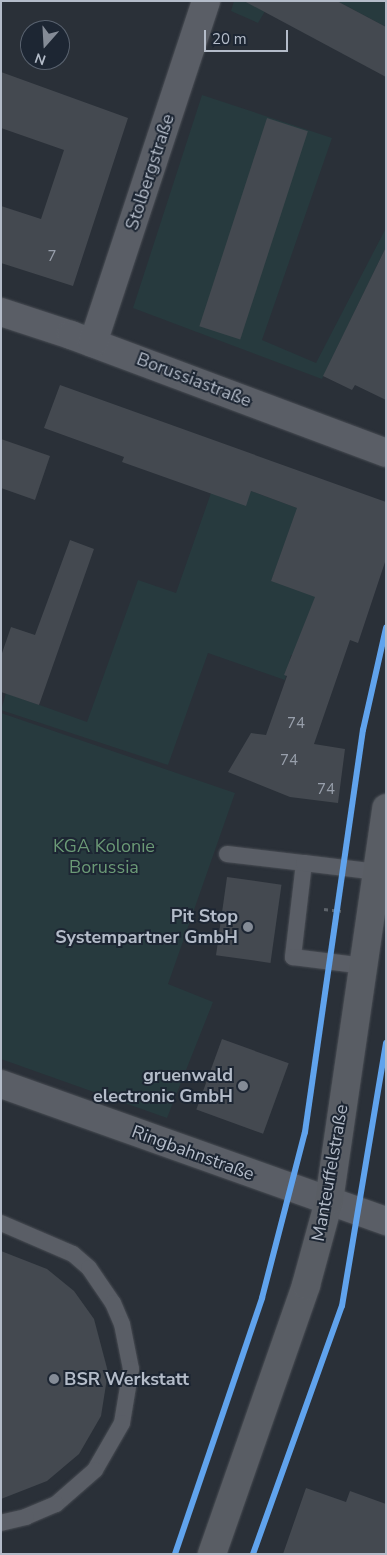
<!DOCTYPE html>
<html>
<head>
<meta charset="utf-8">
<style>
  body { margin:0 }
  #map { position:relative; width:387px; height:1555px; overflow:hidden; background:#2a3038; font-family:"Nunito Sans",sans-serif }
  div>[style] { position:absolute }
  .green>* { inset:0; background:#273a3e }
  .building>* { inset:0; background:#444950; transform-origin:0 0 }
  .path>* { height:3px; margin-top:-1.5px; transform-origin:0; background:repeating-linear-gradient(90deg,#5d636a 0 4px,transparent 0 8px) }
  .roads { filter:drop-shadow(0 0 1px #484c53) drop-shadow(0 0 1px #484c53) }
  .service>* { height:16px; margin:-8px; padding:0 8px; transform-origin:8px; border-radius:8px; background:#5a5e66 }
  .minor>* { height:28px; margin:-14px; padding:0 14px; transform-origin:14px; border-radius:14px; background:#5a5e66 }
  .secondary>* { height:28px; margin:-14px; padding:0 14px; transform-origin:14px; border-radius:14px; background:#595d64 }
  .cycleway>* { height:6px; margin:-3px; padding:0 3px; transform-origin:3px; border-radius:3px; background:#60a3ed }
  .dots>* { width:14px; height:14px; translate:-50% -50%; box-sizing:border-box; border:2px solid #1d2633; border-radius:50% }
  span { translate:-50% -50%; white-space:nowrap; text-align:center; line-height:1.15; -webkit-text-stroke:4px #1d2633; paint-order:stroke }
  .number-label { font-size:15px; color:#989fab }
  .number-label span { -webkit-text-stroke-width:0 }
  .street-label { font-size:18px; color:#b4bcc9 }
  .park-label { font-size:18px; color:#6b9a76 }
  .poi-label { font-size:18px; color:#b4bcc9; font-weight:700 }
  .right { translate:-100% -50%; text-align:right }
  .left { translate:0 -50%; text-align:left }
  .frame { position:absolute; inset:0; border:2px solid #b4bcc9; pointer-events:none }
  .north { position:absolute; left:20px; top:20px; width:50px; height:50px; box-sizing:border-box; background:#1d2633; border:1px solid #59626f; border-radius:50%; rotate:199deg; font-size:14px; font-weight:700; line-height:20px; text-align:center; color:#b4bcc9 }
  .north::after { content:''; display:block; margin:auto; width:18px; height:22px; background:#848b96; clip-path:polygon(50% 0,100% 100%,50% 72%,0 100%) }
  .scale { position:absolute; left:204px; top:30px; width:84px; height:22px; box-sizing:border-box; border:2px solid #b4bcc9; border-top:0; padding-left:6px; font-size:15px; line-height:18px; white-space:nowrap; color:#b4bcc9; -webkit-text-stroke:4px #1d2633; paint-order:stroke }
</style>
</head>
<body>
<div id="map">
  <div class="green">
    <div style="clip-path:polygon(234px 1px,271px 1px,258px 23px,231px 11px)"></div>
    <div style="clip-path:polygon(337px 1px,386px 1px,386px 27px)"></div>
    <div style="clip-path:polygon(202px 95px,332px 138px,262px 340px,316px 363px,386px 228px,386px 247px,322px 379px,133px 308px)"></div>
    <div style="clip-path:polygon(251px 491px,300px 509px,271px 581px,342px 541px,294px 656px,291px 655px,285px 680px,208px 653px,168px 765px,1px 710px,6px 693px,87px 722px,138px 580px,176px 593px,211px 493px)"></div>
    <div style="clip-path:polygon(1px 713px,235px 793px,168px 984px,213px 1002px,167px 1118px,1px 1059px)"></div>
  </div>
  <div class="building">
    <div style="clip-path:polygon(244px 1px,337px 1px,386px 27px,386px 77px)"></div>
    <div style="clip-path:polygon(1px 72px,128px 118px,73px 286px,1px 263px,1px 206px,41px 219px,64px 150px,1px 128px)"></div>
    <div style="left:267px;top:118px;width:43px;height:219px;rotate:18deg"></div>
    <div style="clip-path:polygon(386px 247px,386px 400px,355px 385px,352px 390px,323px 376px)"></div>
    <div style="clip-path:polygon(60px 385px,386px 502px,386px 559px,358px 643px,350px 640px,314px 744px,345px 749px,338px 803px,290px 797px,228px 772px,251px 733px,266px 735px,287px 676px,284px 675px,315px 597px,271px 581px,297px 508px,251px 491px,246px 506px,122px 462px,124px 457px,44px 428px)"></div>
    <div style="clip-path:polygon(1px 439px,50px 456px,35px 500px,1px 488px)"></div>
    <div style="clip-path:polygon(70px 540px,94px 549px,39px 705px,1px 692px,1px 656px,11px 627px,35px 635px)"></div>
    <div style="left:227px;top:877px;width:55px;height:79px;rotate:8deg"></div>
    <div style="left:222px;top:1039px;width:71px;height:75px;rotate:20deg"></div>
    <div style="clip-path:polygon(1px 1251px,47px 1269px,74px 1291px,94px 1319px,108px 1372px,101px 1416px,79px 1454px,47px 1481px,1px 1499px)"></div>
    <div style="clip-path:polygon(306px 1488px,346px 1502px,350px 1491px,386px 1504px,386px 1554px,283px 1554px)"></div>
  </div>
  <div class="path">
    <div style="left:324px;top:909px;width:17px;rotate:7deg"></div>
  </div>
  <div class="roads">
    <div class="service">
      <div style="left:227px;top:854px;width:78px;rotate:6.7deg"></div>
      <div style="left:304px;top:863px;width:95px;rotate:96.7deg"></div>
      <div style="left:293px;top:957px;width:72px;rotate:7.2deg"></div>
      <div style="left:304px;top:863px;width:74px;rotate:7deg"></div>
      <div style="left:1px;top:1223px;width:78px;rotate:23.3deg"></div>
      <div style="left:73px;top:1254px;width:21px;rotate:41deg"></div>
      <div style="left:89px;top:1268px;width:42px;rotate:55.6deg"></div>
      <div style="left:113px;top:1303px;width:23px;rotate:67deg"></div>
      <div style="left:122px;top:1324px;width:46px;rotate:78.7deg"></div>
      <div style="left:131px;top:1369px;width:55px;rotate:99.5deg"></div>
      <div style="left:122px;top:1423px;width:54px;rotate:119.9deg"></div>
      <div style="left:95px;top:1470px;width:52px;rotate:138.9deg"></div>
      <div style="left:56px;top:1504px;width:33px;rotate:157deg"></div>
      <div style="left:26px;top:1517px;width:26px;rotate:167deg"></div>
    </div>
    <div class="minor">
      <div style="left:1px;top:312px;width:74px;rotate:18.2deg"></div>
      <div style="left:71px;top:335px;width:336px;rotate:20.5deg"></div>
      <div style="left:93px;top:343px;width:360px;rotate:-71.7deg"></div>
      <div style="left:1px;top:1084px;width:409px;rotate:19.6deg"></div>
    </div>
    <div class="secondary">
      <div style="left:212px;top:1554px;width:285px;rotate:-70.7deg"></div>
      <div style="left:306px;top:1285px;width:87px;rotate:-74.7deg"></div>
      <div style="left:329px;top:1201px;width:397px;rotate:-81.7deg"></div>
    </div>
  </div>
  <div class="cycleway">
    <div style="left:175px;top:1554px;width:270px;rotate:-71.2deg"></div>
    <div style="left:262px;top:1298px;width:171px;rotate:-75.5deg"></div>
    <div style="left:305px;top:1132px;width:406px;rotate:-81.8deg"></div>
    <div style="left:363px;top:730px;width:105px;rotate:-77.3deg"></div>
    <div style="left:253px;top:1554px;width:263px;rotate:-70.3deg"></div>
    <div style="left:342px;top:1306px;width:267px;rotate:-80.5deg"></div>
  </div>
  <div class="dots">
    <div style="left:248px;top:927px;background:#848b96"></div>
    <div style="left:243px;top:1086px;background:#848b96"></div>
    <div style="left:54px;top:1379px;background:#848b96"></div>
  </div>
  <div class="number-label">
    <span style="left:52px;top:257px">7</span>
    <span style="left:296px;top:724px">74</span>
    <span style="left:289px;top:761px">74</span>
    <span style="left:326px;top:790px">74</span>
  </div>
  <div class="street-label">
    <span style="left:150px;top:172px;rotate:-72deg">Stolbergstraße</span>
    <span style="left:194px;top:380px;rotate:21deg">Borussiastraße</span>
    <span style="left:193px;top:1153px;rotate:20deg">Ringbahnstraße</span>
    <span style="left:330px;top:1173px;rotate:-80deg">Manteuffelstraße</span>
  </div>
  <div class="park-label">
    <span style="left:104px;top:857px">KGA Kolonie<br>Borussia</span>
  </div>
  <div class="poi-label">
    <span class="right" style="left:238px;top:927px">Pit Stop<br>Systempartner GmbH</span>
    <span class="right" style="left:233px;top:1086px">gruenwald<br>electronic GmbH</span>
    <span class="left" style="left:64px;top:1379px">BSR Werkstatt</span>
  </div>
  <div class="frame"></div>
  <div class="north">N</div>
  <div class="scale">20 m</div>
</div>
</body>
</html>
